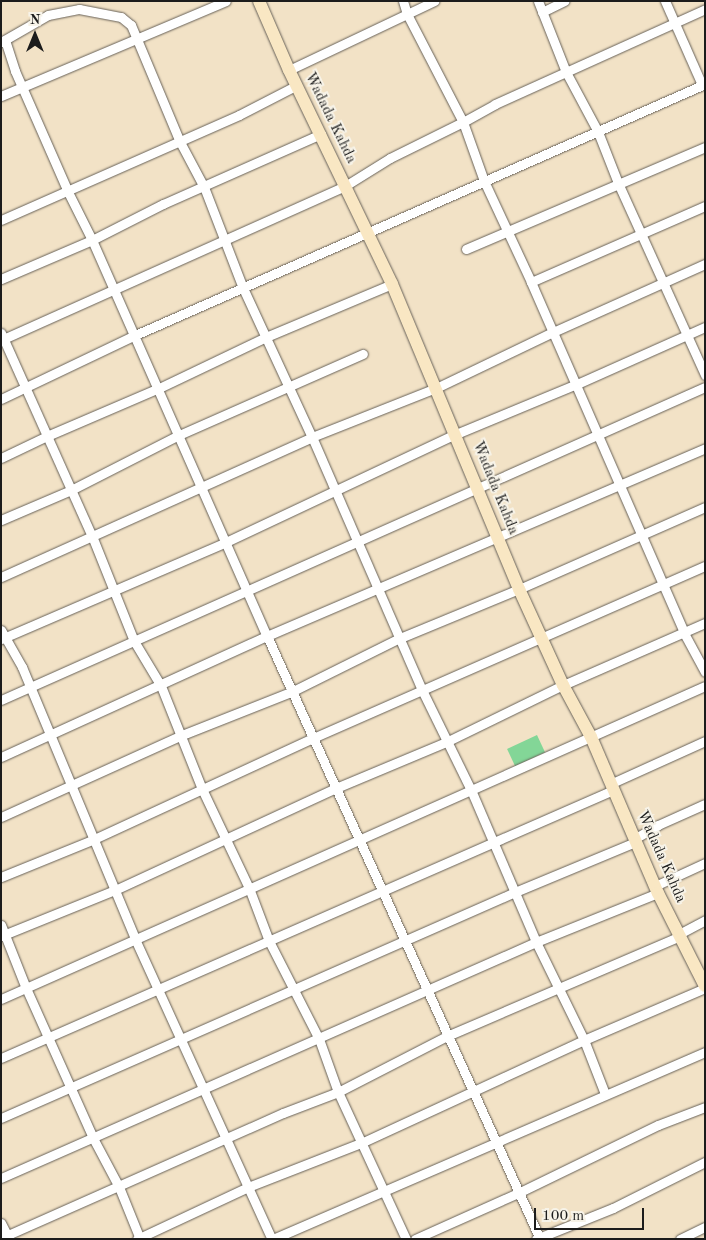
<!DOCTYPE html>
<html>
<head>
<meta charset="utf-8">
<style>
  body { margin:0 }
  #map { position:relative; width:706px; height:1240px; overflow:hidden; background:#f2e2c6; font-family:"Old Standard TT",serif }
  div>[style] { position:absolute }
  .green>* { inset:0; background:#83d697; transform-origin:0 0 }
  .roads { filter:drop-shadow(0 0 1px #676158) drop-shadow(0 0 1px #676158) }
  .minor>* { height:9px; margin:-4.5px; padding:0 4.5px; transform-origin:4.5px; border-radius:4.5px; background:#fff }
  .secondary>* { height:12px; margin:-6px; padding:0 6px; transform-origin:6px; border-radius:6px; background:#f9e7c3 }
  span { translate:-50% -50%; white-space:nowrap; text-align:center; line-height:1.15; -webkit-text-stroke:4px #f7f3e8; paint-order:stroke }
  .street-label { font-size:15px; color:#1c1c1c }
  .frame { position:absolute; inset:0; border:2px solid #1c1c1c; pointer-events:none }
  .north { position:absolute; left:10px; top:10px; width:50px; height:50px; -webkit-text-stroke:4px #f7f3e8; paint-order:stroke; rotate:0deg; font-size:14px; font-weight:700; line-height:20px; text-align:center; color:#1c1c1c }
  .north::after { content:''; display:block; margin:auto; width:18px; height:22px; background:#1c1c1c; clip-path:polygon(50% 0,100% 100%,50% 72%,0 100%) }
  .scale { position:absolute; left:534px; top:1208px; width:110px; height:22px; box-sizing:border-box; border:2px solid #1c1c1c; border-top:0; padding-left:6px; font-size:15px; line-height:18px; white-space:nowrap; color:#1c1c1c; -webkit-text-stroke:4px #f7f3e8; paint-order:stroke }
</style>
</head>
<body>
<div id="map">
  <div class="green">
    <div style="left:537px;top:735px;width:19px;height:33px;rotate:65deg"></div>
  </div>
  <div class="roads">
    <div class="minor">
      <div style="left:403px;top:1px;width:14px;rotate:73deg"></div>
      <div style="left:407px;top:14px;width:122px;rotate:62.6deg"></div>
      <div style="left:463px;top:122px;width:63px;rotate:70.4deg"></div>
      <div style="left:484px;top:181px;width:111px;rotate:65deg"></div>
      <div style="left:531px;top:282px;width:383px;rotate:66.4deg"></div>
      <div style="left:684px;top:633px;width:44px;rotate:61.7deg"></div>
      <div style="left:538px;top:1px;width:76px;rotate:68.5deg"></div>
      <div style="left:566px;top:72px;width:68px;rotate:61.9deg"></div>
      <div style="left:598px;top:132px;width:55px;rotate:68.6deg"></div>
      <div style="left:618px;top:183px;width:211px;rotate:65.6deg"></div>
      <div style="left:665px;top:1px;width:92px;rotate:66.2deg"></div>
      <div style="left:542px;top:12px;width:25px;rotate:-26deg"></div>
      <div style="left:5px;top:40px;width:33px;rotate:72deg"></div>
      <div style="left:15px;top:71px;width:132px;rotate:66.3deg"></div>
      <div style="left:68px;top:192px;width:54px;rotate:63.4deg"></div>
      <div style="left:92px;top:240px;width:433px;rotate:66.2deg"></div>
      <div style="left:267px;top:636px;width:662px;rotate:65.64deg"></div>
      <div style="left:1px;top:42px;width:54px;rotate:-29.9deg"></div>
      <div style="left:48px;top:15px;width:32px;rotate:-11deg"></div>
      <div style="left:79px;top:9px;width:43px;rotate:10.8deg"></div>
      <div style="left:121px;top:17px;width:13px;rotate:39deg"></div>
      <div style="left:131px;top:25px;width:125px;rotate:67.3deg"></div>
      <div style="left:179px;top:140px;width:53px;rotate:62deg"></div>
      <div style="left:204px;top:187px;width:108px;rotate:68.9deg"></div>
      <div style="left:243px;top:288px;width:164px;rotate:65.2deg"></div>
      <div style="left:312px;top:437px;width:276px;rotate:66.5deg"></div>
      <div style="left:422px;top:690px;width:111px;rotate:63.9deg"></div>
      <div style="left:471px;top:790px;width:165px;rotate:66.8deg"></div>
      <div style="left:536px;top:942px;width:109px;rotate:63.9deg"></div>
      <div style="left:584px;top:1040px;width:58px;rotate:68.7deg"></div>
      <div style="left:289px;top:70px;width:161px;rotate:-25.4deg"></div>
      <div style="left:1px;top:96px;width:244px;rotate:-22.9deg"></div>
      <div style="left:1px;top:220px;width:260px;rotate:-23.8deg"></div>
      <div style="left:239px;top:115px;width:65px;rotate:-27.3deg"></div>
      <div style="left:466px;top:249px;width:260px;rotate:-23.1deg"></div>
      <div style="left:1px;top:279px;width:99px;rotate:-23.2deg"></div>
      <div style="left:92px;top:240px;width:80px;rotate:-26.9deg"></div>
      <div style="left:163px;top:204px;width:173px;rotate:-23.9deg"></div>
      <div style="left:531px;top:282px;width:190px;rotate:-23.6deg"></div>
      <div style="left:1px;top:333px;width:222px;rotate:65.9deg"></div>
      <div style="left:92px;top:536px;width:113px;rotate:68.2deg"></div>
      <div style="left:134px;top:641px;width:52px;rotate:59deg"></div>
      <div style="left:161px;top:686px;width:111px;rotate:68.3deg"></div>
      <div style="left:202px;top:789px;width:110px;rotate:64.6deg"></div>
      <div style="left:249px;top:888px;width:57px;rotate:69.3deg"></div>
      <div style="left:269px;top:941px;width:110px;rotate:63deg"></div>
      <div style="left:319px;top:1039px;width:56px;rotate:70.3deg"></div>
      <div style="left:338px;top:1092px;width:162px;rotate:65.2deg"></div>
      <div style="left:1px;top:340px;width:377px;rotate:-24.1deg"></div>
      <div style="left:345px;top:186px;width:53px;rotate:-31.9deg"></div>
      <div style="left:390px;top:158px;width:81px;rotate:-26.3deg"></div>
      <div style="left:463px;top:122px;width:37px;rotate:-29deg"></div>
      <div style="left:495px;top:104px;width:230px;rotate:-24.3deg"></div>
      <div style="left:1px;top:399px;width:146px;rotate:-25.5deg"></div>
      <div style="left:133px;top:336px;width:625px;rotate:-23.78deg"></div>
      <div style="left:1px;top:458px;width:51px;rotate:-25.6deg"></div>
      <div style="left:47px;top:436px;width:122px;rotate:-23.2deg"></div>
      <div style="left:159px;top:388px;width:119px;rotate:-25.5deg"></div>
      <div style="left:266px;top:337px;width:137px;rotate:-22.8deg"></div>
      <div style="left:1px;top:520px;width:76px;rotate:-23.2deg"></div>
      <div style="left:71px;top:490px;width:121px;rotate:-27deg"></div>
      <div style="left:179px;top:435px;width:201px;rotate:-23.8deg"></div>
      <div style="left:1px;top:577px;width:341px;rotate:-24.2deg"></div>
      <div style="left:312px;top:437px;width:133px;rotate:-21.6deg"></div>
      <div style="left:436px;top:388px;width:130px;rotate:-25.6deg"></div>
      <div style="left:553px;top:332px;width:167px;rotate:-24.1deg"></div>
      <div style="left:1px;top:630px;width:43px;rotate:60.4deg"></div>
      <div style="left:22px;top:667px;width:295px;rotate:67.4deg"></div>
      <div style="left:135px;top:939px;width:330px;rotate:65.5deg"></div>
      <div style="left:1px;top:639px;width:245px;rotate:-23.3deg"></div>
      <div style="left:226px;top:542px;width:254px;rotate:-25.2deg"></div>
      <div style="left:456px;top:434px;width:131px;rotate:-22.5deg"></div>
      <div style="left:577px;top:384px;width:140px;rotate:-24deg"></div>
      <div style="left:1px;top:700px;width:770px;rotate:-23.97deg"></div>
      <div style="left:1px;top:757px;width:292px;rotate:-24.5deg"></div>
      <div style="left:267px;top:636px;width:477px;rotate:-23.2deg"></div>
      <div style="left:610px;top:784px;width:104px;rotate:-24.4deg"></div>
      <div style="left:1px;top:817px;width:199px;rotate:-24.4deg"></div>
      <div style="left:182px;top:735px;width:119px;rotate:-21.6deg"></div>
      <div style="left:293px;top:691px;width:119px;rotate:-26.4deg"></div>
      <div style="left:400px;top:638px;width:129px;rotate:-22.4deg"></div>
      <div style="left:519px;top:589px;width:203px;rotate:-23.8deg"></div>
      <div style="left:634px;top:839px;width:28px;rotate:-30deg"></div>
      <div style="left:658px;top:825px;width:51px;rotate:-24.1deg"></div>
      <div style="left:1px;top:877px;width:98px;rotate:-22.1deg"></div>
      <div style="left:92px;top:840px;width:243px;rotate:-24.8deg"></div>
      <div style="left:313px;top:738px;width:428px;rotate:-23.7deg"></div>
      <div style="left:655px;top:886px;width:55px;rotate:-24.7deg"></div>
      <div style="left:1px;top:925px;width:68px;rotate:68.4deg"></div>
      <div style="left:26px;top:988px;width:164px;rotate:65.9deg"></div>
      <div style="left:93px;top:1138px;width:55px;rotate:62deg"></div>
      <div style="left:119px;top:1187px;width:56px;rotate:68deg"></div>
      <div style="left:679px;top:934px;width:30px;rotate:-28deg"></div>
      <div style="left:1px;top:936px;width:123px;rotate:-22deg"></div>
      <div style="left:115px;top:890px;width:243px;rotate:-24.8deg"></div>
      <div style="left:336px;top:788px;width:119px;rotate:-22.7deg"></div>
      <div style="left:446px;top:742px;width:130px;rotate:-26deg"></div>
      <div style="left:563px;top:685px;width:155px;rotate:-23.6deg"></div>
      <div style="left:1px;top:999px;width:770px;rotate:-23.97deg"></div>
      <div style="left:1px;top:1058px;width:668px;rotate:-23.65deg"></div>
      <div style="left:1px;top:1118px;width:561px;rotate:-23.73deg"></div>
      <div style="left:515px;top:892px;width:130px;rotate:-22.6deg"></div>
      <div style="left:1px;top:1178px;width:585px;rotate:-23.8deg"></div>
      <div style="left:536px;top:942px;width:131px;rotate:-21.9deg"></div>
      <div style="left:1px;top:1223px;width:18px;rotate:63deg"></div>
      <div style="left:1px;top:1238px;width:308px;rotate:-23.9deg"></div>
      <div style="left:283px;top:1113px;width:59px;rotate:-20.9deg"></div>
      <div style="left:338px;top:1092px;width:123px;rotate:-27.2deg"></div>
      <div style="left:447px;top:1036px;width:254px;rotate:-23.2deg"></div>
      <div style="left:137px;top:1239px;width:123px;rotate:-25.1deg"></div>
      <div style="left:248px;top:1187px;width:121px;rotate:-21.3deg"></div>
      <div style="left:361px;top:1143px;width:246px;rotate:-24.8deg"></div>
      <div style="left:584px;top:1040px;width:132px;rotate:-23.3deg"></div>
      <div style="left:273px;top:1239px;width:471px;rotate:-23.4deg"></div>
      <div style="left:415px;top:1239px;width:115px;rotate:-24.1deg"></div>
      <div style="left:520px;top:1192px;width:153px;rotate:-25.9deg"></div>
      <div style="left:658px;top:1125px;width:50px;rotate:-21deg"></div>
      <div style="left:536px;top:1239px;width:83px;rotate:-21.9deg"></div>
      <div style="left:613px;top:1208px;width:103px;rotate:-26.6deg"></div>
      <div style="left:680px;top:1239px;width:28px;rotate:-26deg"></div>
    </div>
    <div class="secondary">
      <div style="left:259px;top:1px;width:75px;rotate:66.5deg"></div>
      <div style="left:289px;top:70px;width:237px;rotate:64.3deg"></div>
      <div style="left:392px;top:284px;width:330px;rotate:67.4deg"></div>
      <div style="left:519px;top:589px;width:106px;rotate:65.4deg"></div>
      <div style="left:563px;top:685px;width:59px;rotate:61.7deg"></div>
      <div style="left:591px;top:737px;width:170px;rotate:66.8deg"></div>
      <div style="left:658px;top:893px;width:104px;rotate:63.2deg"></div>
    </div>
  </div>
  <div class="street-label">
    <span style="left:330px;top:118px;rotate:64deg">Wadada Kahda</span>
    <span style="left:495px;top:488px;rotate:68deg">Wadada Kahda</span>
    <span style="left:661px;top:857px;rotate:66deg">Wadada Kahda</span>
  </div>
  <div class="frame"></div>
  <div class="north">N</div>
  <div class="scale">100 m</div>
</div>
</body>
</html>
